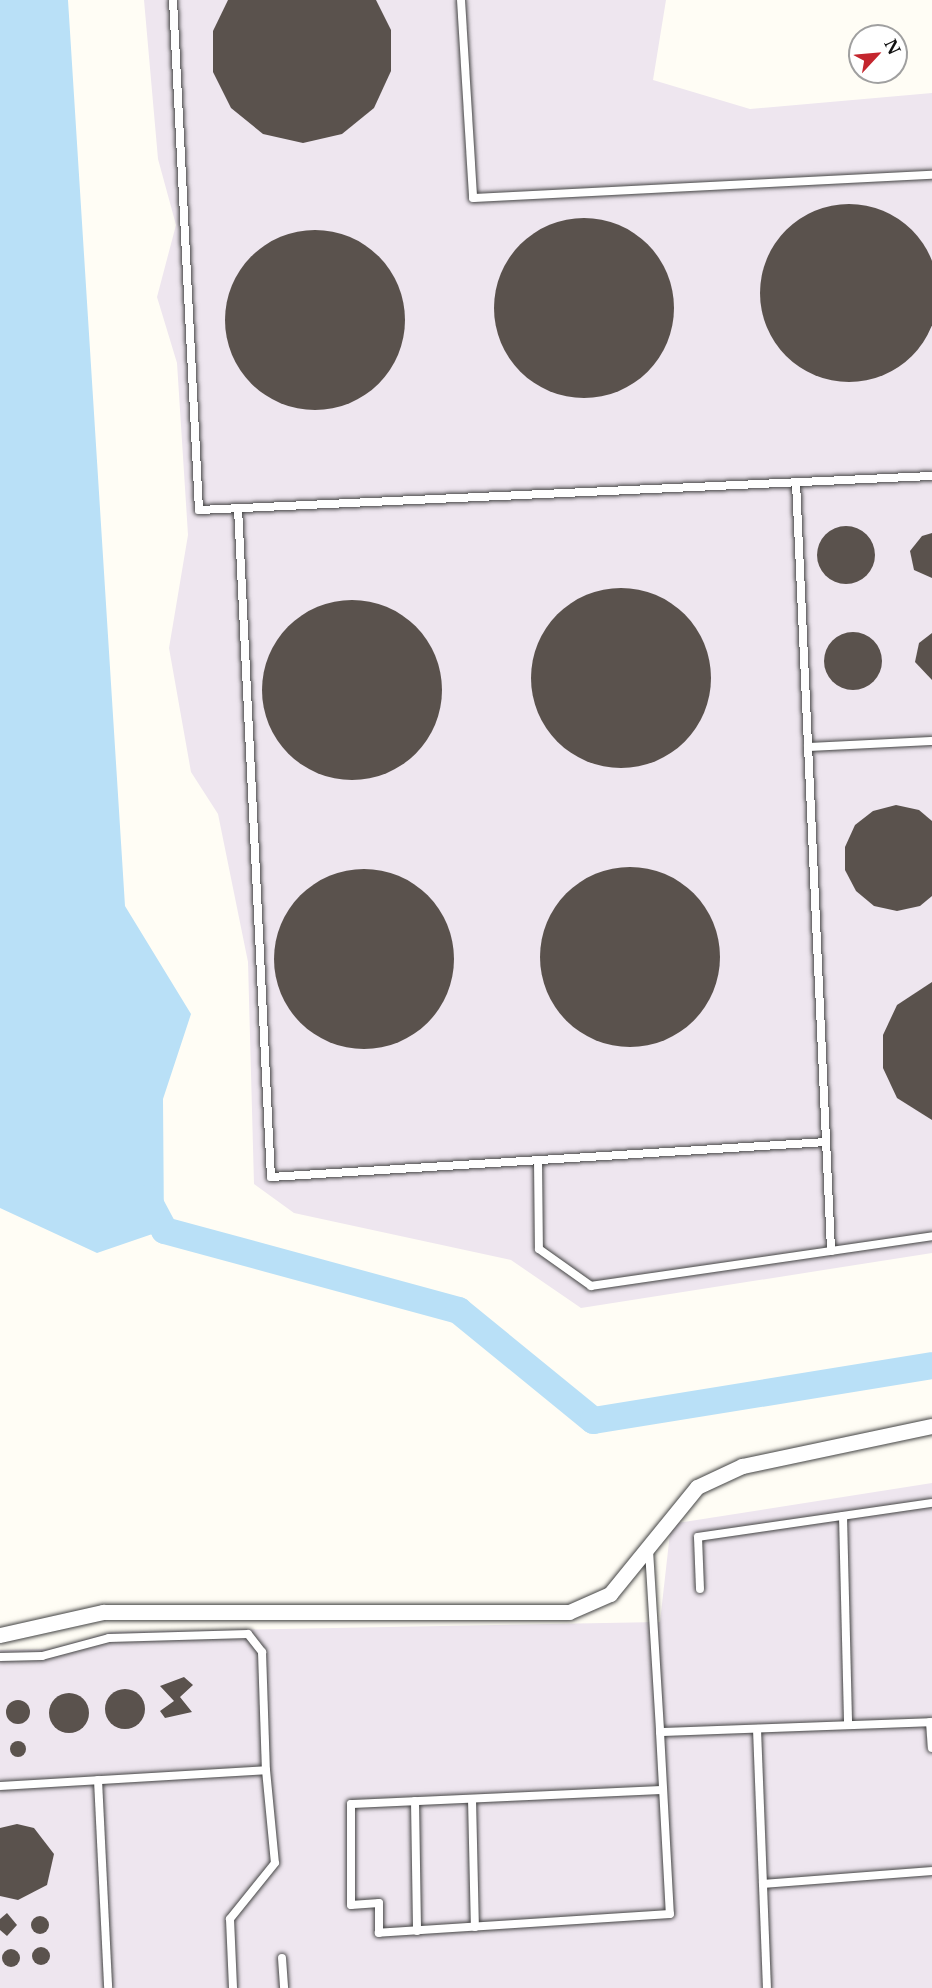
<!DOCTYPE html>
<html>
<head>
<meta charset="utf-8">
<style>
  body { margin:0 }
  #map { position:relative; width:932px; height:1988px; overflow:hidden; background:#fffdf5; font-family:"Libre Baskerville",serif }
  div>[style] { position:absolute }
  .industrial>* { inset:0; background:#eee6ef }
  .water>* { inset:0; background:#b9e0f7 }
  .river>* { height:27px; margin:-13.5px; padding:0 13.5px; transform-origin:13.5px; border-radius:13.5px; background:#b9e0f7 }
  .building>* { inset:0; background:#5a524d }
  .round { border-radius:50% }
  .roads { filter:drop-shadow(0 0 2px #444) drop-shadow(0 0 2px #444) }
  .lane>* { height:8px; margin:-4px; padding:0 4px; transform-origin:4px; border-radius:4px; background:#fff }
  .street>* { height:15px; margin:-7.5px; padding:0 7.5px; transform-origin:7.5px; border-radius:7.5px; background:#fff }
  span { translate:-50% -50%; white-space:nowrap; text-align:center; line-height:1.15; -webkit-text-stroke:6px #fff; paint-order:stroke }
  .north { position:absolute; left:848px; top:24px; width:60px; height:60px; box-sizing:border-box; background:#fff; border:2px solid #a0a0a0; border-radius:50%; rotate:64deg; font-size:16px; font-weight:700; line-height:24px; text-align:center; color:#111 }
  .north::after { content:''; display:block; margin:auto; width:21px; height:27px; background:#c4262e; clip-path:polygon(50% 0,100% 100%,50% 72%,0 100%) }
</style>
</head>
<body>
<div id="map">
  <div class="industrial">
    <div style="clip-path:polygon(144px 0,666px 0,653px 80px,750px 109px,932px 93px,932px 1253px,581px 1308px,511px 1260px,294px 1213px,254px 1184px,248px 962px,218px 814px,191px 772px,169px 648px,188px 535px,177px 363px,157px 297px,176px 225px,158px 159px)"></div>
    <div style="clip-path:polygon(932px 1483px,932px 1988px,0 1988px,0 1650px,50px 1649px,111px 1632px,660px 1622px,671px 1524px)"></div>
  </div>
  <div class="water">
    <div style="clip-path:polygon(0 0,68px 0,125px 906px,191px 1014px,163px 1099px,164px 1230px,97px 1253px,0 1208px)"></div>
  </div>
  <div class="river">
    <div style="left:147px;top:1198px;width:36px;rotate:62deg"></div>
    <div style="left:164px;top:1230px;width:305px;rotate:15.2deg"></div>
    <div style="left:458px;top:1310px;width:174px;rotate:39.2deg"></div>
    <div style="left:593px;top:1420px;width:343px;rotate:-9.2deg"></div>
  </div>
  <div class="building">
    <div style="clip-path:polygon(228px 0,376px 0,391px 30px,391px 71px,374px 108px,342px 134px,303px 143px,263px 134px,231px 108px,213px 72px,213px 31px)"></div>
    <div class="round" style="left:760px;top:204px;width:178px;height:178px"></div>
    <div class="round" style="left:494px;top:218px;width:180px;height:180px"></div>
    <div class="round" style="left:225px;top:230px;width:180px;height:180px"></div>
    <div class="round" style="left:817px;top:526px;width:58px;height:58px"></div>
    <div style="clip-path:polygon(932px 533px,932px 578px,914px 570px,910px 551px,922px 536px)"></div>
    <div class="round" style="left:531px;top:588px;width:180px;height:180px"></div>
    <div class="round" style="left:262px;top:600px;width:180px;height:180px"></div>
    <div class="round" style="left:824px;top:632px;width:58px;height:58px"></div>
    <div style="clip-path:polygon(932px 633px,932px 680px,915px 662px,919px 643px)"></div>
    <div style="clip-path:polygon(896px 805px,919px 810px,932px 821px,932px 896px,920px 906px,897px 911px,874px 906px,856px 891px,845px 870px,845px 847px,855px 825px,873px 811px)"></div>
    <div class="round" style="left:540px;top:867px;width:180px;height:180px"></div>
    <div class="round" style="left:274px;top:869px;width:180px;height:180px"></div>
    <div style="clip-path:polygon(932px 982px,932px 1120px,897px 1098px,883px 1068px,883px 1035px,897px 1005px)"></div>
    <div style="clip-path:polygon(184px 1677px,193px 1685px,180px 1697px,192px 1712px,165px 1718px,160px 1711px,174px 1701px,160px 1686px)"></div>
    <div class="round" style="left:105px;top:1689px;width:40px;height:40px"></div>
    <div class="round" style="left:49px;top:1693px;width:40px;height:40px"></div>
    <div class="round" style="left:6px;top:1700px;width:24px;height:24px"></div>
    <div class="round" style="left:10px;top:1741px;width:16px;height:16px"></div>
    <div style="clip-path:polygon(17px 1824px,34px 1828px,54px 1854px,47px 1885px,18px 1900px,0 1896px,0 1828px)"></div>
    <div style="clip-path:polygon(7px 1913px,17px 1925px,7px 1936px,0 1930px,0 1919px)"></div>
    <div class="round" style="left:31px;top:1916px;width:18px;height:18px"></div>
    <div class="round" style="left:32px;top:1947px;width:18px;height:18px"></div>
    <div class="round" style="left:2px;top:1949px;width:18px;height:18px"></div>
  </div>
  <div class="roads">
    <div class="lane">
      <div style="left:173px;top:0;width:511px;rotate:87.08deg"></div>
      <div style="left:199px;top:510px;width:734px;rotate:-2.66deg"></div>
      <div style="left:461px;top:0;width:198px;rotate:86.5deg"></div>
      <div style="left:473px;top:198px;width:460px;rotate:-2.9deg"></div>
      <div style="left:796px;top:482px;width:770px;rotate:87.39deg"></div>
      <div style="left:238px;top:508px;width:670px;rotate:87.18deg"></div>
      <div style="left:271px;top:1177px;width:556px;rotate:-3.61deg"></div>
      <div style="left:808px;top:747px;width:124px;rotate:-2.8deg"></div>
      <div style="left:538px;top:1160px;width:89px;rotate:89.4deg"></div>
      <div style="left:539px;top:1249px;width:64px;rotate:35.4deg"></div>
      <div style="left:591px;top:1286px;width:345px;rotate:-8.3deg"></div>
      <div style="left:843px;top:1516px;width:209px;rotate:88.6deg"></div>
      <div style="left:649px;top:1550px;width:182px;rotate:86.5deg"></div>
      <div style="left:660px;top:1732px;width:182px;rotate:86.9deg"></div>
      <div style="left:670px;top:1914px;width:292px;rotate:176.3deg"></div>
      <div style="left:379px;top:1933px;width:30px;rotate:-90deg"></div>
      <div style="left:379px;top:1903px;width:28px;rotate:176deg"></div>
      <div style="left:351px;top:1905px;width:101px;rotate:-90deg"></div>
      <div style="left:351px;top:1804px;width:312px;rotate:-2.6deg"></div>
      <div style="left:700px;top:1589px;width:52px;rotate:-92.2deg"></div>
      <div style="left:698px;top:1537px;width:236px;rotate:-8.3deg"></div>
      <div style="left:0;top:1657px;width:42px;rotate:-1.4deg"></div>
      <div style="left:42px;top:1656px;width:69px;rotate:-15deg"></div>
      <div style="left:109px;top:1638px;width:139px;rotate:-1.6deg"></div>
      <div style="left:248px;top:1634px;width:23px;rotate:52deg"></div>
      <div style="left:262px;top:1652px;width:118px;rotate:88.1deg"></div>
      <div style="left:930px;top:1722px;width:26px;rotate:86deg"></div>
      <div style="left:757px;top:1729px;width:259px;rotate:87.8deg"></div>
      <div style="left:660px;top:1732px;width:272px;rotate:-2.1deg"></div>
      <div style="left:98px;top:1780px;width:208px;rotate:87.2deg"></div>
      <div style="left:0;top:1786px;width:266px;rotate:-3.4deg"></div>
      <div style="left:266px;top:1770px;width:93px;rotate:84.5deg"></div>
      <div style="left:275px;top:1863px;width:72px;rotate:128.8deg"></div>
      <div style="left:230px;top:1919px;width:69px;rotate:87.5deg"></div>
      <div style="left:472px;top:1799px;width:128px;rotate:88.7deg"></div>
      <div style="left:415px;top:1801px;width:130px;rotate:89.1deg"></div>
      <div style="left:763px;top:1884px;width:169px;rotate:-4.4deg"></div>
      <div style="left:282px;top:1958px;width:30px;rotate:86deg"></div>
    </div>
    <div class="street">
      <div style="left:0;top:1635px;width:106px;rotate:-12.6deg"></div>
      <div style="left:103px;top:1612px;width:466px"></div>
      <div style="left:569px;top:1612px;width:45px;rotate:-23.7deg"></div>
      <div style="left:610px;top:1594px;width:138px;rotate:-50.9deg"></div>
      <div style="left:697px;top:1487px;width:50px;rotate:-25deg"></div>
      <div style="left:742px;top:1466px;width:194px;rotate:-11.9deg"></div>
    </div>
  </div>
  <div class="north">N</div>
</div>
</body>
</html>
